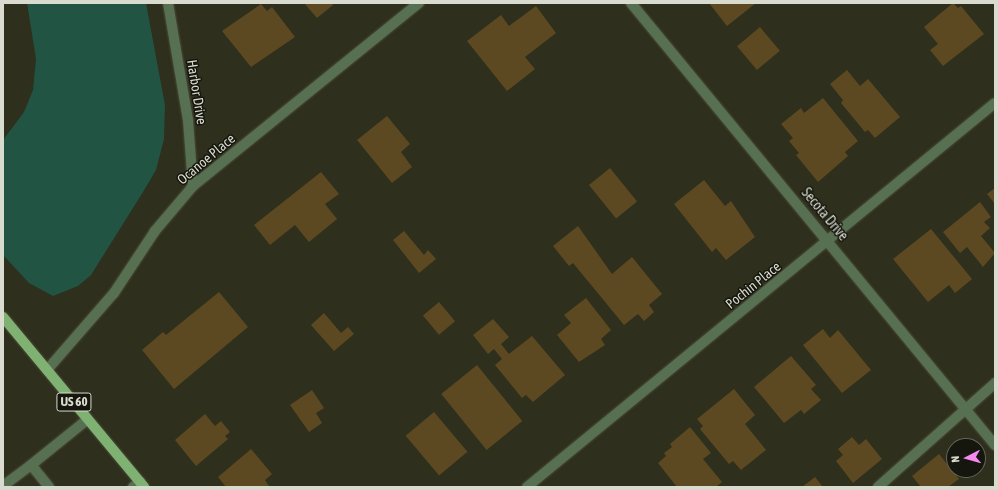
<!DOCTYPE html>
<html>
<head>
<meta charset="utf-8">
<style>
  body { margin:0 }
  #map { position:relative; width:998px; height:490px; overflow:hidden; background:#2e2f1c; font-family:"Asap Condensed",sans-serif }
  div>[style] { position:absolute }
  .water>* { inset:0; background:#215442 }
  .building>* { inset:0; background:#5d4921; transform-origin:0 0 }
  .roads { filter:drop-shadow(0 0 1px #4a4b39) drop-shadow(0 0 1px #4a4b39) }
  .minor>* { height:10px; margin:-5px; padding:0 5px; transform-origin:5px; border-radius:5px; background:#577051 }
  .major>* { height:10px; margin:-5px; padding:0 5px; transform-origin:5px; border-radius:5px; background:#7fb272 }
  span { translate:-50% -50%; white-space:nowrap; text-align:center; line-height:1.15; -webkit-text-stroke:3px #15160e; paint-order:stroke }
  .shield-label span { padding:1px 3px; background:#15160e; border:1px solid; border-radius:3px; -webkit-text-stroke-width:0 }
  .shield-label { font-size:13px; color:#dadbcf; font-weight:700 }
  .street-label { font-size:14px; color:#dadbcf }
  .frame { position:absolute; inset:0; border:4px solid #dadbcf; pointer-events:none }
  .north { position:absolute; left:946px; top:438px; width:40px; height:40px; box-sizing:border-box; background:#15160e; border:1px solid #64655b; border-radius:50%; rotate:264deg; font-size:11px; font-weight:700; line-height:16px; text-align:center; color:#dadbcf }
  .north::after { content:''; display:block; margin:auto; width:14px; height:18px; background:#f489ef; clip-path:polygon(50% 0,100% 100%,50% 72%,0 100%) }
</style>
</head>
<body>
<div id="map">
  <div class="water">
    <div style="clip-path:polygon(27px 3px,146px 3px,165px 105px,164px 139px,156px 170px,143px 192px,91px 275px,78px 286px,53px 296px,29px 283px,3px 255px,3px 140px,24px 112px,33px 90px,36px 59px)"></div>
  </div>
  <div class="building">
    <div style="clip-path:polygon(304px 3px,332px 3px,333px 5px,317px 18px)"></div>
    <div style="clip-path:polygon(709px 3px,756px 3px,727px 26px)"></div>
    <div style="clip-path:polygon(953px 3px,958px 8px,961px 6px,984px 34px,943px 66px,930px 50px,938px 44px,924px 27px)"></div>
    <div style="clip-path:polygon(261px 4px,267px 11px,272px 7px,295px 37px,251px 67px,222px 31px)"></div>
    <div style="clip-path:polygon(536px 6px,556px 33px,525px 57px,535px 69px,507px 91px,467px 41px,501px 15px,509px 26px)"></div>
    <div style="left:760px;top:27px;width:31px;height:30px;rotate:50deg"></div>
    <div style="clip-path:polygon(847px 70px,860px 86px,868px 79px,900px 117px,875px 138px,868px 130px,865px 132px,841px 103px,843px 100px,830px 84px)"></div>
    <div style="clip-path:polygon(823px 98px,858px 141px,845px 152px,848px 156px,818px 182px,796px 155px,799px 153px,789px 141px,793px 138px,781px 124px,801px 108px,804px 113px)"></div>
    <div style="clip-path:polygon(387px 116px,410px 144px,401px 152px,412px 167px,392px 183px,357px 140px)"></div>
    <div style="left:610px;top:168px;width:43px;height:27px;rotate:51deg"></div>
    <div style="clip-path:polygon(321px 172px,339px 194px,325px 204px,337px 219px,309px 242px,295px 225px,270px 245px,254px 225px)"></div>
    <div style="clip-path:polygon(704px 180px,725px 206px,731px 201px,755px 237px,726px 260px,716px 248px,712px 252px,674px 204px)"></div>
    <div style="clip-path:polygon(995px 188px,995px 204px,987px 194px)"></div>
    <div style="clip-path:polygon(980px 202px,991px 217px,984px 222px,990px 228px,981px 236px,995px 253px,983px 267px,967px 247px,960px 253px,943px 232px)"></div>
    <div style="clip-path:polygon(578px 226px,612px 274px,632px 257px,662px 294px,649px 305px,654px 312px,644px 321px,638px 314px,624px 325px,573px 263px,569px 266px,553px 246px)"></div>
    <div style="clip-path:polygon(931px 229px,972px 279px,955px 293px,949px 285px,928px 302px,893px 259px)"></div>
    <div style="clip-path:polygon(404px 231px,424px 255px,428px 250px,436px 259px,419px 273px,393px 240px)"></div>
    <div style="clip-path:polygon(219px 292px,248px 327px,174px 389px,142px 350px,163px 332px,166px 335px)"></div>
    <div style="clip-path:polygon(586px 298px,611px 330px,601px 339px,605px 345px,579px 362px,557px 335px,571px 323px,564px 315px)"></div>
    <div style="left:439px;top:302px;width:25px;height:21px;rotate:50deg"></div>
    <div style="clip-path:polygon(324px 313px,341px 333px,348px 327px,354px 334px,334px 351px,311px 325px)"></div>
    <div style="clip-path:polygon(493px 319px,509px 337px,501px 344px,509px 354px,532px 336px,565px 375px,533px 402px,526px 395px,522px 398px,495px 365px,502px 359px,494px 349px,488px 354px,473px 335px)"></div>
    <div style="clip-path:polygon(823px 329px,830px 338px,838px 330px,871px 370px,842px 393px,803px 345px)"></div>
    <div style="clip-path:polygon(791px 356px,816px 385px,811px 389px,821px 400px,804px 414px,801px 410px,784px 423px,754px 387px)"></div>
    <div style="left:477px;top:365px;width:72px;height:46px;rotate:51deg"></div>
    <div style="clip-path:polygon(734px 389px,755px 415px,745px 424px,766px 450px,741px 470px,733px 461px,729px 464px,700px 429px,703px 426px,697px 419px)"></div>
    <div style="clip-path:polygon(312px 390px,324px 408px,316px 413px,322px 423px,309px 432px,290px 405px)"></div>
    <div style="left:434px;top:412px;width:52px;height:37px;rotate:50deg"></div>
    <div style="clip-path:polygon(205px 414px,215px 426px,221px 421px,230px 432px,225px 436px,228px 439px,196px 466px,175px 440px)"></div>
    <div style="clip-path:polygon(690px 427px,711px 453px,703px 459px,722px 482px,716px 487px,677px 487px,658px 463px,666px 456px,664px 453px,672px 447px,670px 444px)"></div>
    <div style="clip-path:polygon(852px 437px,859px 445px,866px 439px,882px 459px,853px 483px,836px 461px,843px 455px,838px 449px)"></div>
    <div style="clip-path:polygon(251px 449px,272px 474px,265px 480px,269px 486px,226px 487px,218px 477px)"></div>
    <div style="clip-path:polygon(939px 454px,959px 479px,948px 487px,921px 487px,912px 476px)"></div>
    <div style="clip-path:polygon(815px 477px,823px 487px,802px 487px)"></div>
  </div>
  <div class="roads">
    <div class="minor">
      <div style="left:168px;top:3px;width:119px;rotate:80.3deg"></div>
      <div style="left:188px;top:120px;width:66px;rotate:85.7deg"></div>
      <div style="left:631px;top:3px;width:573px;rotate:50.53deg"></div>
      <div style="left:47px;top:370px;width:102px;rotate:-49deg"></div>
      <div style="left:114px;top:293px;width:74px;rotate:-56.5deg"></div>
      <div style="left:155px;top:231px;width:59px;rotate:-49.8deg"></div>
      <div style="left:193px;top:186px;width:291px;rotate:-39deg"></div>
      <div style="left:3px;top:486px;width:35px;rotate:-37deg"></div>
      <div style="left:49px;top:487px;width:28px;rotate:-129deg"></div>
      <div style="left:31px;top:465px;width:73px;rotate:-38.9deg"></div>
      <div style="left:133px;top:487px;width:9px;rotate:-36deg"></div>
      <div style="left:527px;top:487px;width:605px;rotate:-39.37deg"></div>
      <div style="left:878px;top:487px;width:157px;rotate:-41.6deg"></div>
    </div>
    <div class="major">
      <div style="left:3px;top:317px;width:221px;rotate:50.3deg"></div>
    </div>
  </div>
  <div class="shield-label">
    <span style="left:74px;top:402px">US 60</span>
  </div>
  <div class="street-label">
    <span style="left:197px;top:92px;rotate:81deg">Harbor Drive</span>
    <span style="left:206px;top:159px;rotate:-40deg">Ocanoe Place</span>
    <span style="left:825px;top:214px;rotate:50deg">Secota Drive</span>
    <span style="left:753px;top:285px;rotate:-39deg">Pochin Place</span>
  </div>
  <div class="frame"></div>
  <div class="north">N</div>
</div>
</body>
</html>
